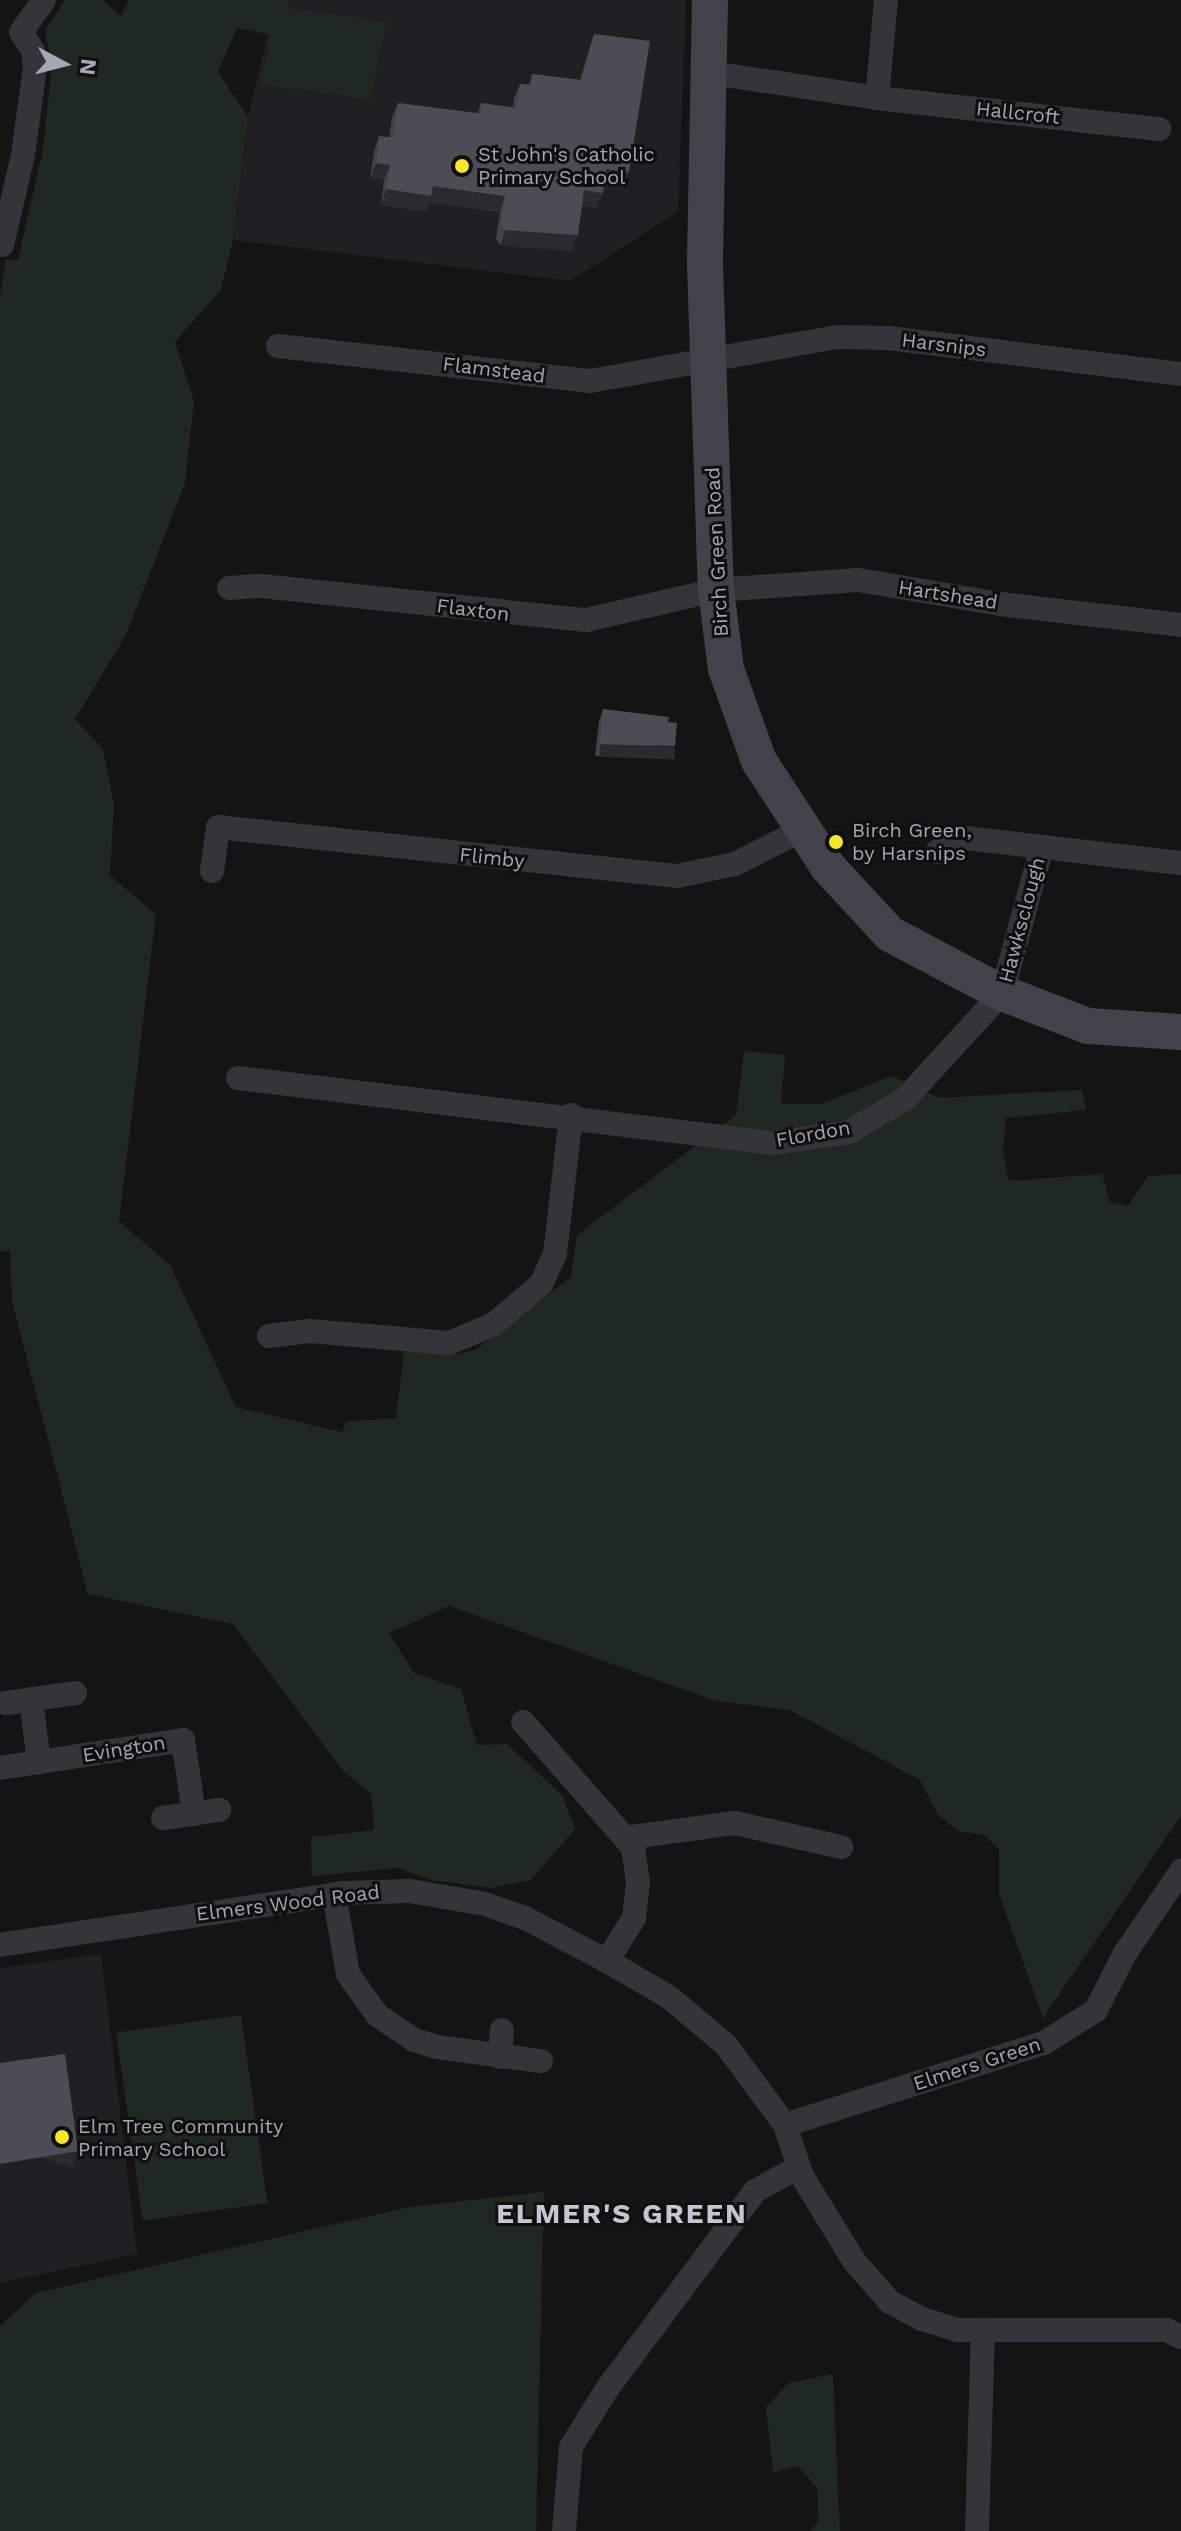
<!DOCTYPE html>
<html>
<head>
<meta charset="utf-8">
<style>
  body { margin:0 }
  #map { position:relative; width:1181px; height:2531px; overflow:hidden; background:#141415; font-family:"Work Sans",sans-serif }
  div>[style] { position:absolute }
  .built>* { inset:0; background:#202022 }
  .green>* { inset:0; background:#202822; transform-origin:0 0 }
  .street>* { height:24px; margin:-12px; padding:0 12px; transform-origin:12px; border-radius:12px; background:#35343a }
  .secondary>* { height:36px; margin:-18px; padding:0 18px; transform-origin:18px; border-radius:18px; background:#43424a }
  .wall>* { inset:0; background:#424248 }
  .shaded-wall>* { inset:0; background:#2b2b2f; transform-origin:0 0 }
  .building>* { inset:0; background:#4d4c54 }
  .dots>* { width:22px; height:22px; translate:-50% -50%; box-sizing:border-box; border:4px solid #0f0f10; border-radius:50% }
  span { translate:-50% -50%; white-space:nowrap; text-align:center; line-height:1.15; -webkit-text-stroke:6px #0f0f10; paint-order:stroke }
  .street-label { font-size:20px; color:#a5a6b6 }
  .poi-label { font-size:20px; color:#a5a6b6 }
  .left { translate:0 -50%; text-align:left }
  .district-label { font-size:28px; color:#c6c6d2; font-weight:700; letter-spacing:2px }
  .north { position:absolute; left:24px; top:24px; width:80px; height:80px; -webkit-text-stroke:6px #0f0f10; paint-order:stroke; rotate:97deg; font-size:22px; font-weight:700; line-height:32px; text-align:center; color:#a5a6b6 }
  .north::after { content:''; display:block; margin:auto; width:28px; height:36px; background:#a5a6b6; clip-path:polygon(50% 0,100% 100%,50% 72%,0 100%) }
</style>
</head>
<body>
<div id="map">
  <div class="built">
    <div style="clip-path:polygon(276px 0,686px 0,678px 212px,570px 281px,233px 240px,248px 117px)"></div>
    <div style="clip-path:polygon(101px 1954px,137px 2254px,0 2283px,0 1968px)"></div>
  </div>
  <div class="green">
    <div style="clip-path:polygon(65px 0,102px 0,121px 16px,129px 0,288px 0,287px 8px,387px 22px,370px 99px,261px 85px,271px 35px,237px 28px,218px 72px,248px 117px,233px 240px,221px 290px,175px 342px,194px 401px,185px 483px,126px 635px,75px 719px,103px 749px,114px 805px,110px 875px,156px 915px,119px 1221px,170px 1265px,236px 1407px,342px 1432px,346px 1422px,396px 1418px,404px 1351px,457px 1354px,475px 1350px,571px 1277px,577px 1235px,736px 1115px,744px 1051px,785px 1055px,781px 1104px,821px 1104px,892px 1076px,940px 1098px,1082px 1090px,1086px 1110px,1006px 1118px,1003px 1153px,1009px 1181px,1102px 1174px,1110px 1202px,1128px 1206px,1148px 1176px,1181px 1174px,1181px 1816px,1043px 2018px,999px 1894px,999px 1849px,984px 1835px,958px 1831px,938px 1815px,920px 1780px,790px 1710px,716px 1701px,449px 1606px,389px 1633px,414px 1673px,461px 1689px,477px 1745px,507px 1744px,562px 1795px,575px 1829px,531px 1880px,490px 1888px,431px 1880px,399px 1868px,312px 1876px,311px 1837px,374px 1830px,371px 1793px,344px 1772px,233px 1624px,88px 1594px,12px 1301px,10px 1251px,0 1251px,0 297px,6px 259px,18px 260px,43px 149px,52px 65px,45px 30px)"></div>
    <div style="left:241px;top:2015px;width:190px;height:126px;rotate:82deg"></div>
    <div style="clip-path:polygon(544px 2192px,536px 2531px,0 2531px,0 2326px,36px 2293px,409px 2207px)"></div>
    <div style="clip-path:polygon(833px 2374px,840px 2531px,810px 2531px,818px 2522px,817px 2488px,798px 2466px,773px 2473px,766px 2407px,788px 2383px)"></div>
  </div>
  <div class="street">
    <div style="left:706px;top:72px;width:173px;rotate:8.6deg"></div>
    <div style="left:877px;top:98px;width:284px;rotate:6.3deg"></div>
    <div style="left:877px;top:98px;width:98px;rotate:-84.8deg"></div>
    <div style="left:2px;top:245px;width:92px;rotate:-76.9deg"></div>
    <div style="left:23px;top:155px;width:89px;rotate:-82.2deg"></div>
    <div style="left:35px;top:67px;width:16px;rotate:-97deg"></div>
    <div style="left:33px;top:51px;width:22px;rotate:-122deg"></div>
    <div style="left:21px;top:32px;width:39px;rotate:-54deg"></div>
    <div style="left:278px;top:346px;width:314px;rotate:6.4deg"></div>
    <div style="left:590px;top:381px;width:251px;rotate:-10.1deg"></div>
    <div style="left:837px;top:337px;width:51px;rotate:1.1deg"></div>
    <div style="left:888px;top:338px;width:295px;rotate:7deg"></div>
    <div style="left:229px;top:588px;width:32px;rotate:-4deg"></div>
    <div style="left:261px;top:586px;width:327px;rotate:6deg"></div>
    <div style="left:586px;top:620px;width:133px;rotate:-13deg"></div>
    <div style="left:716px;top:590px;width:142px;rotate:-4deg"></div>
    <div style="left:858px;top:580px;width:144px;rotate:9.6deg"></div>
    <div style="left:1000px;top:604px;width:182px;rotate:6.6deg"></div>
    <div style="left:937px;top:852px;width:26px;rotate:-36deg"></div>
    <div style="left:958px;top:837px;width:225px;rotate:6.7deg"></div>
    <div style="left:212px;top:871px;width:44px;rotate:-82.2deg"></div>
    <div style="left:218px;top:827px;width:462px;rotate:6.1deg"></div>
    <div style="left:677px;top:876px;width:59px;rotate:-11.7deg"></div>
    <div style="left:735px;top:864px;width:75px;rotate:-26.9deg"></div>
    <div style="left:238px;top:1078px;width:538px;rotate:6.94deg"></div>
    <div style="left:772px;top:1143px;width:78px;rotate:-8.1deg"></div>
    <div style="left:849px;top:1132px;width:65px;rotate:-30.5deg"></div>
    <div style="left:905px;top:1099px;width:144px;rotate:-47.5deg"></div>
    <div style="left:1002px;top:993px;width:151px;rotate:-74.7deg"></div>
    <div style="left:269px;top:1336px;width:41px;rotate:-7deg"></div>
    <div style="left:310px;top:1331px;width:140px;rotate:4.9deg"></div>
    <div style="left:449px;top:1343px;width:49px;rotate:-22.9deg"></div>
    <div style="left:494px;top:1324px;width:62px;rotate:-40.4deg"></div>
    <div style="left:541px;top:1284px;width:33px;rotate:-65deg"></div>
    <div style="left:555px;top:1254px;width:140px;rotate:-83.4deg"></div>
    <div style="left:31px;top:1699px;width:64px;rotate:82.8deg"></div>
    <div style="left:6px;top:1703px;width:70px;rotate:-8.2deg"></div>
    <div style="left:523px;top:1722px;width:167px;rotate:48.7deg"></div>
    <div style="left:633px;top:1847px;width:35px;rotate:82deg"></div>
    <div style="left:638px;top:1882px;width:36px;rotate:96deg"></div>
    <div style="left:634px;top:1918px;width:51px;rotate:122.1deg"></div>
    <div style="left:0;top:1768px;width:185px;rotate:-8.7deg"></div>
    <div style="left:183px;top:1740px;width:75px;rotate:81.5deg"></div>
    <div style="left:163px;top:1818px;width:57px;rotate:-8.1deg"></div>
    <div style="left:625px;top:1838px;width:111px;rotate:-7.8deg"></div>
    <div style="left:735px;top:1823px;width:109px;rotate:12.8deg"></div>
    <div style="left:334px;top:1894px;width:81px;rotate:80.1deg"></div>
    <div style="left:348px;top:1974px;width:50px;rotate:54.7deg"></div>
    <div style="left:377px;top:2015px;width:45px;rotate:34deg"></div>
    <div style="left:414px;top:2040px;width:24px;rotate:17deg"></div>
    <div style="left:437px;top:2047px;width:105px;rotate:7.7deg"></div>
    <div style="left:0;top:1945px;width:346px;rotate:-8.6deg"></div>
    <div style="left:342px;top:1893px;width:68px;rotate:-1.7deg"></div>
    <div style="left:410px;top:1891px;width:76px;rotate:9.8deg"></div>
    <div style="left:485px;top:1904px;width:42px;rotate:19.3deg"></div>
    <div style="left:525px;top:1918px;width:93px;rotate:27.7deg"></div>
    <div style="left:607px;top:1961px;width:72px;rotate:30.1deg"></div>
    <div style="left:669px;top:1997px;width:75px;rotate:40.1deg"></div>
    <div style="left:726px;top:2045px;width:99px;rotate:53.6deg"></div>
    <div style="left:785px;top:2125px;width:54px;rotate:71.6deg"></div>
    <div style="left:802px;top:2176px;width:100px;rotate:58.5deg"></div>
    <div style="left:854px;top:2261px;width:55px;rotate:48.7deg"></div>
    <div style="left:890px;top:2302px;width:36px;rotate:28deg"></div>
    <div style="left:922px;top:2319px;width:38px;rotate:17deg"></div>
    <div style="left:958px;top:2330px;width:209px"></div>
    <div style="left:1167px;top:2330px;width:16px;rotate:27deg"></div>
    <div style="left:500px;top:2057px;width:27px;rotate:-86deg"></div>
    <div style="left:785px;top:2125px;width:272px;rotate:-17.6deg"></div>
    <div style="left:1044px;top:2043px;width:62px;rotate:-32.4deg"></div>
    <div style="left:1096px;top:2010px;width:62px;rotate:-63deg"></div>
    <div style="left:1124px;top:1955px;width:102px;rotate:-55.8deg"></div>
    <div style="left:564px;top:2531px;width:84px;rotate:-85.2deg"></div>
    <div style="left:571px;top:2447px;width:68px;rotate:-58.2deg"></div>
    <div style="left:607px;top:2389px;width:247px;rotate:-53.2deg"></div>
    <div style="left:755px;top:2191px;width:50px;rotate:-28.6deg"></div>
    <div style="left:977px;top:2531px;width:201px;rotate:-88.3deg"></div>
  </div>
  <div class="secondary">
    <div style="left:710px;top:0;width:264px;rotate:91.1deg"></div>
    <div style="left:705px;top:264px;width:326px;rotate:88.1deg"></div>
    <div style="left:716px;top:590px;width:80px;rotate:82.8deg"></div>
    <div style="left:726px;top:669px;width:98px;rotate:70.3deg"></div>
    <div style="left:759px;top:761px;width:126px;rotate:56.9deg"></div>
    <div style="left:828px;top:867px;width:91px;rotate:47.2deg"></div>
    <div style="left:890px;top:934px;width:127px;rotate:27.8deg"></div>
    <div style="left:1002px;top:993px;width:92px;rotate:21deg"></div>
    <div style="left:1088px;top:1026px;width:93px;rotate:3.7deg"></div>
  </div>
  <div class="wall">
    <div style="clip-path:polygon(594px 34px,629px 172px,624px 187px,604px 184px,597px 208px,582px 206px,572px 251px,500px 245px,496px 239px,500px 212px,429px 202px,426px 211px,381px 205px,384px 180px,370px 178px,374px 152px,379px 136px,389px 138px,392px 118px,398px 103px,478px 113px,481px 103px,513px 108px,514px 99px,520px 84px,529px 85px,532px 74px,580px 80px)"></div>
    <div style="clip-path:polygon(603px 709px,670px 758px,595px 756px,599px 721px)"></div>
  </div>
  <div class="shaded-wall">
    <div style="clip-path:polygon(376px 163px,390px 165px,384px 180px,370px 178px)"></div>
    <div style="clip-path:polygon(606px 169px,629px 172px,624px 187px,601px 184px)"></div>
    <div style="clip-path:polygon(433px 186px,505px 196px,500px 212px,429px 202px,426px 211px,381px 205px,386px 189px)"></div>
    <div style="clip-path:polygon(584px 190px,603px 193px,597px 208px,579px 206px)"></div>
    <div style="clip-path:polygon(506px 230px,578px 235px,572px 251px,500px 245px)"></div>
    <div style="left:600px;top:744px;width:75px;height:13px;rotate:2deg"></div>
    <div style="left:78px;top:2151px;width:18px;height:79px;rotate:109deg"></div>
  </div>
  <div class="building">
    <div style="clip-path:polygon(594px 34px,650px 41px,629px 172px,606px 169px,603px 193px,584px 190px,578px 235px,506px 230px,501px 224px,505px 196px,433px 186px,431px 196px,386px 189px,390px 165px,376px 163px,379px 136px,393px 138px,398px 103px,480px 114px,481px 103px,517px 108px,520px 84px,531px 85px,532px 74px,581px 80px)"></div>
    <div style="clip-path:polygon(603px 709px,669px 717px,668px 722px,677px 723px,675px 746px,600px 744px)"></div>
    <div style="clip-path:polygon(65px 2054px,78px 2151px,0 2164px,0 2063px)"></div>
  </div>
  <div class="dots">
    <div style="left:462px;top:166px;background:#f5e72c"></div>
    <div style="left:836px;top:842px;background:#f5e72c"></div>
    <div style="left:62px;top:2137px;background:#f5e72c"></div>
  </div>
  <div class="street-label">
    <span style="left:1018px;top:113px;rotate:6deg">Hallcroft</span>
    <span style="left:944px;top:345px;rotate:7deg">Harsnips</span>
    <span style="left:494px;top:370px;rotate:7deg">Flamstead</span>
    <span style="left:717px;top:552px;rotate:-93deg">Birch Green Road</span>
    <span style="left:948px;top:595px;rotate:9deg">Hartshead</span>
    <span style="left:473px;top:610px;rotate:7deg">Flaxton</span>
    <span style="left:492px;top:858px;rotate:6deg">Flimby</span>
    <span style="left:1022px;top:920px;rotate:-75deg">Hawksclough</span>
    <span style="left:813px;top:1134px;rotate:-10deg">Flordon</span>
    <span style="left:124px;top:1749px;rotate:-9deg">Evington</span>
    <span style="left:288px;top:1903px;rotate:-7deg">Elmers Wood Road</span>
    <span style="left:977px;top:2064px;rotate:-18deg">Elmers Green</span>
  </div>
  <div class="poi-label">
    <span class="left" style="left:478px;top:166px">St John's Catholic<br>Primary School</span>
    <span class="left" style="left:852px;top:842px">Birch Green,<br>by Harsnips</span>
    <span class="left" style="left:78px;top:2138px">Elm Tree Community<br>Primary School</span>
  </div>
  <div class="district-label">
    <span style="left:622px;top:2214px">ELMER'S GREEN</span>
  </div>
  <div class="north">N</div>
</div>
</body>
</html>
